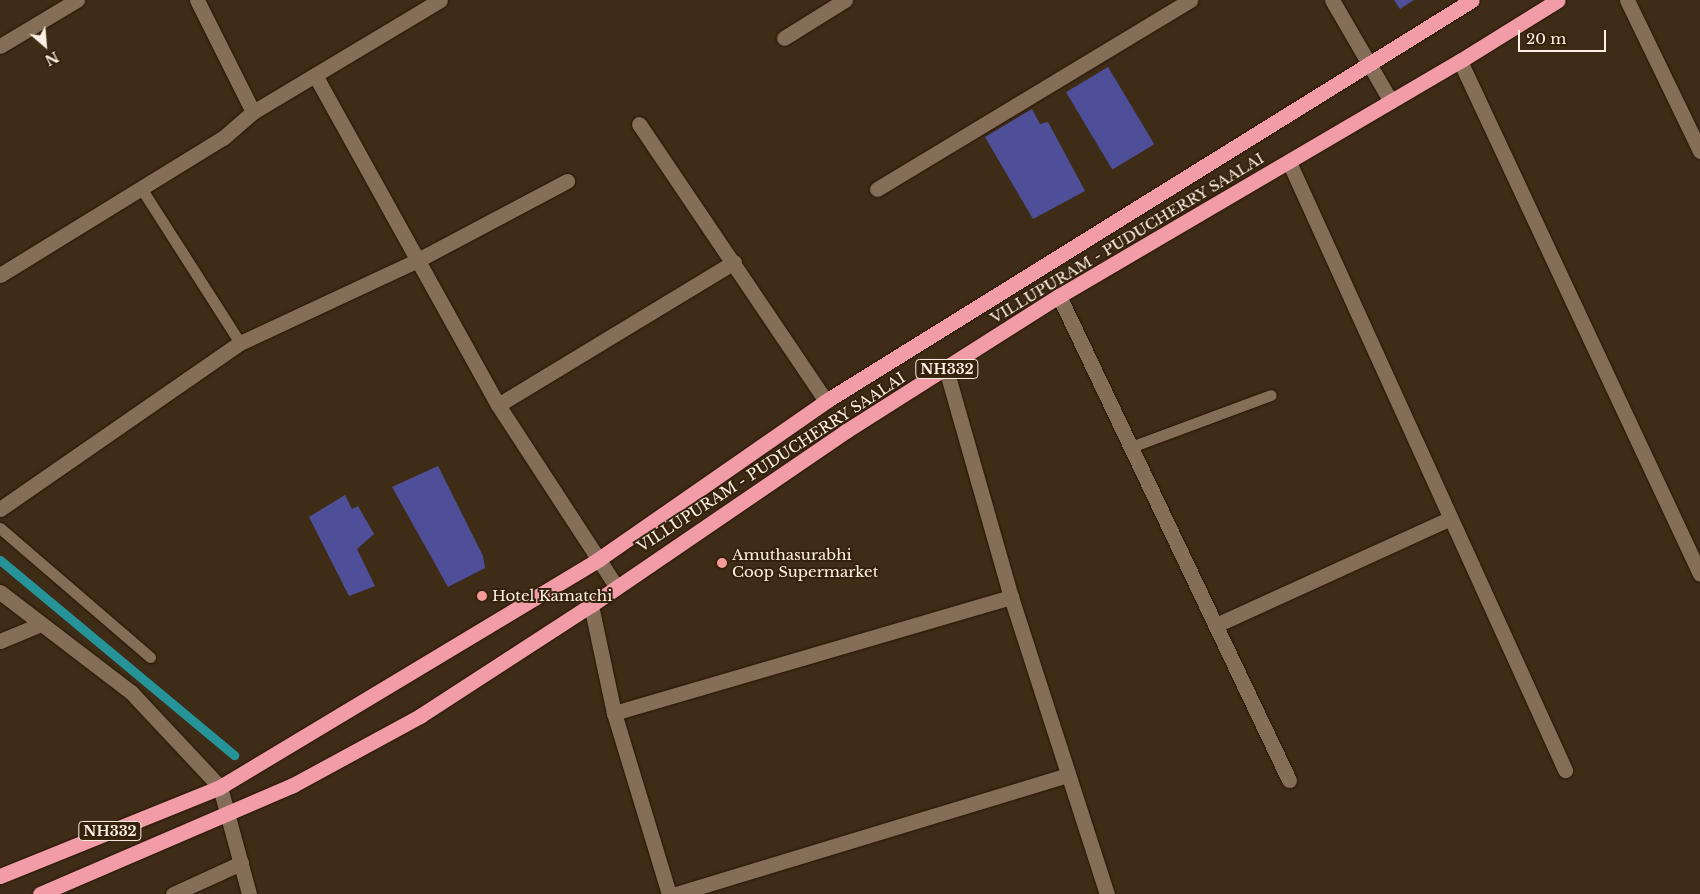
<!DOCTYPE html>
<html>
<head>
<meta charset="utf-8">
<style>
  body { margin:0 }
  #map { position:relative; width:1700px; height:894px; overflow:hidden; background:#3f2c17; font-family:"Libre Baskerville",serif }
  div>[style] { position:absolute }
  .stream>* { height:9px; margin:-4.5px; padding:0 4.5px; transform-origin:4.5px; border-radius:4.5px; background:#269399 }
  .building>* { inset:0; background:#4f4f99; transform-origin:0 0 }
  .roads { filter:drop-shadow(0 0 1px #261401) drop-shadow(0 0 1px #261401) }
  .lane>* { height:11px; margin:-5.5px; padding:0 5.5px; transform-origin:5.5px; border-radius:5.5px; background:#846e57 }
  .street>* { height:15px; margin:-7.5px; padding:0 7.5px; transform-origin:7.5px; border-radius:7.5px; background:#846e57 }
  .secondary>* { height:15px; margin:-7.5px; padding:0 7.5px; transform-origin:7.5px; border-radius:7.5px; background:#846e57 }
  .highway>* { height:15px; margin:-7.5px; padding:0 7.5px; transform-origin:7.5px; border-radius:7.5px; background:#f29ca8 }
  .dots>* { width:14px; height:14px; translate:-50% -50%; box-sizing:border-box; border:2px solid #35220d; border-radius:50% }
  span { translate:-50% -50%; white-space:nowrap; text-align:center; line-height:1.15; -webkit-text-stroke:4px #35220d; paint-order:stroke }
  .shield-label span { padding:1px 4px; background:#35220d; border:1px solid; border-radius:4px; -webkit-text-stroke-width:0 }
  .shield-label { font-size:14px; color:#fff2e5; font-weight:700 }
  .street-label { font-size:15px; color:#fff2e5 }
  .poi-label { font-size:15px; color:#fff2e5 }
  .left { translate:0 -50%; text-align:left }
  .north { position:absolute; left:20px; top:20px; width:50px; height:50px; -webkit-text-stroke:4px #35220d; paint-order:stroke; rotate:153deg; font-size:14px; font-weight:700; line-height:20px; text-align:center; color:#fff2e5 }
  .north::after { content:''; display:block; margin:auto; width:18px; height:22px; background:#fff2e5; clip-path:polygon(50% 0,100% 100%,50% 72%,0 100%) }
  .scale { position:absolute; left:1518px; top:30px; width:88px; height:22px; box-sizing:border-box; border:2px solid #fff2e5; border-top:0; padding-left:6px; font-size:15px; line-height:18px; white-space:nowrap; color:#fff2e5; -webkit-text-stroke:4px #35220d; paint-order:stroke }
</style>
</head>
<body>
<div id="map">
  <div class="stream">
    <div style="left:0;top:560px;width:305px;rotate:39.8deg"></div>
  </div>
  <div class="building">
    <div style="clip-path:polygon(1394px 0,1414px 0,1400px 9px)"></div>
    <div style="left:1108px;top:67px;width:90px;height:49px;rotate:59deg"></div>
    <div style="clip-path:polygon(1032px 109px,1040px 124px,1048px 122px,1085px 191px,1033px 219px,985px 137px)"></div>
    <div style="clip-path:polygon(438px 466px,483px 556px,485px 568px,448px 587px,392px 487px)"></div>
    <div style="clip-path:polygon(345px 495px,352px 509px,358px 506px,374px 534px,357px 549px,375px 586px,349px 596px,309px 517px)"></div>
  </div>
  <div class="roads">
    <div class="lane">
      <div style="left:141px;top:188px;width:184px;rotate:57.4deg"></div>
      <div style="left:1131px;top:447px;width:149px;rotate:-20.4deg"></div>
      <div style="left:0;top:528px;width:198px;rotate:40.7deg"></div>
    </div>
    <div class="street">
      <div style="left:197px;top:0;width:125px;rotate:63.4deg"></div>
      <div style="left:1332px;top:0;width:116px;rotate:59.9deg"></div>
      <div style="left:1627px;top:0;width:168px;rotate:64.2deg"></div>
      <div style="left:784px;top:38px;width:72px;rotate:-31.9deg"></div>
      <div style="left:0;top:46px;width:90px;rotate:-30.9deg"></div>
      <div style="left:1460px;top:61px;width:566px;rotate:64.93deg"></div>
      <div style="left:315px;top:75px;width:377px;rotate:61deg"></div>
      <div style="left:498px;top:405px;width:216px;rotate:56.9deg"></div>
      <div style="left:639px;top:124px;width:334px;rotate:56deg"></div>
      <div style="left:1289px;top:162px;width:668px;rotate:65.58deg"></div>
      <div style="left:877px;top:189px;width:366px;rotate:-31.1deg"></div>
      <div style="left:0;top:275px;width:262px;rotate:-31.6deg"></div>
      <div style="left:223px;top:138px;width:40px;rotate:-41deg"></div>
      <div style="left:253px;top:112px;width:218px;rotate:-30.9deg"></div>
      <div style="left:1059px;top:296px;width:536px;rotate:64.58deg"></div>
      <div style="left:946px;top:369px;width:237px;rotate:74.1deg"></div>
      <div style="left:1011px;top:597px;width:312px;rotate:72.1deg"></div>
      <div style="left:498px;top:405px;width:276px;rotate:-31.2deg"></div>
      <div style="left:0;top:509px;width:292px;rotate:-34.7deg"></div>
      <div style="left:240px;top:343px;width:194px;rotate:-25deg"></div>
      <div style="left:416px;top:261px;width:171px;rotate:-27.9deg"></div>
      <div style="left:0;top:592px;width:165px;rotate:37.4deg"></div>
      <div style="left:131px;top:692px;width:130px;rotate:46.9deg"></div>
      <div style="left:591px;top:605px;width:110px;rotate:78deg"></div>
      <div style="left:614px;top:713px;width:189px;rotate:73.1deg"></div>
      <div style="left:1216px;top:625px;width:256px;rotate:-24.5deg"></div>
      <div style="left:0;top:641px;width:44px;rotate:-22.5deg"></div>
      <div style="left:614px;top:713px;width:414px;rotate:-16.3deg"></div>
      <div style="left:173px;top:894px;width:75px;rotate:-24.5deg"></div>
      <div style="left:676px;top:894px;width:410px;rotate:-16.9deg"></div>
    </div>
    <div class="secondary">
      <div style="left:220px;top:787px;width:111px;rotate:74.8deg"></div>
    </div>
    <div class="highway">
      <div style="left:0;top:876px;width:237px;rotate:-22deg"></div>
      <div style="left:220px;top:787px;width:442px;rotate:-31deg"></div>
      <div style="left:599px;top:559px;width:277px;rotate:-34.8deg"></div>
      <div style="left:826px;top:401px;width:760px;rotate:-31.83deg"></div>
      <div style="left:40px;top:894px;width:275px;rotate:-23.3deg"></div>
      <div style="left:293px;top:785px;width:145px;rotate:-28.5deg"></div>
      <div style="left:420px;top:716px;width:204px;rotate:-33deg"></div>
      <div style="left:591px;top:605px;width:309px;rotate:-34.3deg"></div>
      <div style="left:846px;top:431px;width:252px;rotate:-32.4deg"></div>
      <div style="left:1059px;top:296px;width:465px;rotate:-30.4deg"></div>
      <div style="left:1460px;top:61px;width:115px;rotate:-31.9deg"></div>
    </div>
  </div>
  <div class="dots">
    <div style="left:722px;top:563px;background:#f59b97"></div>
    <div style="left:482px;top:596px;background:#f59b97"></div>
  </div>
  <div class="shield-label">
    <span style="left:947px;top:369px">NH332</span>
    <span style="left:110px;top:831px">NH332</span>
  </div>
  <div class="street-label">
    <span style="left:1127px;top:238px;rotate:-31deg">VILLUPURAM - PUDUCHERRY SAALAI</span>
    <span style="left:771px;top:462px;rotate:-33deg">VILLUPURAM - PUDUCHERRY SAALAI</span>
  </div>
  <div class="poi-label">
    <span class="left" style="left:732px;top:563px">Amuthasurabhi<br>Coop Supermarket</span>
    <span class="left" style="left:492px;top:596px">Hotel Kamatchi</span>
  </div>
  <div class="north">N</div>
  <div class="scale">20 m</div>
</div>
</body>
</html>
